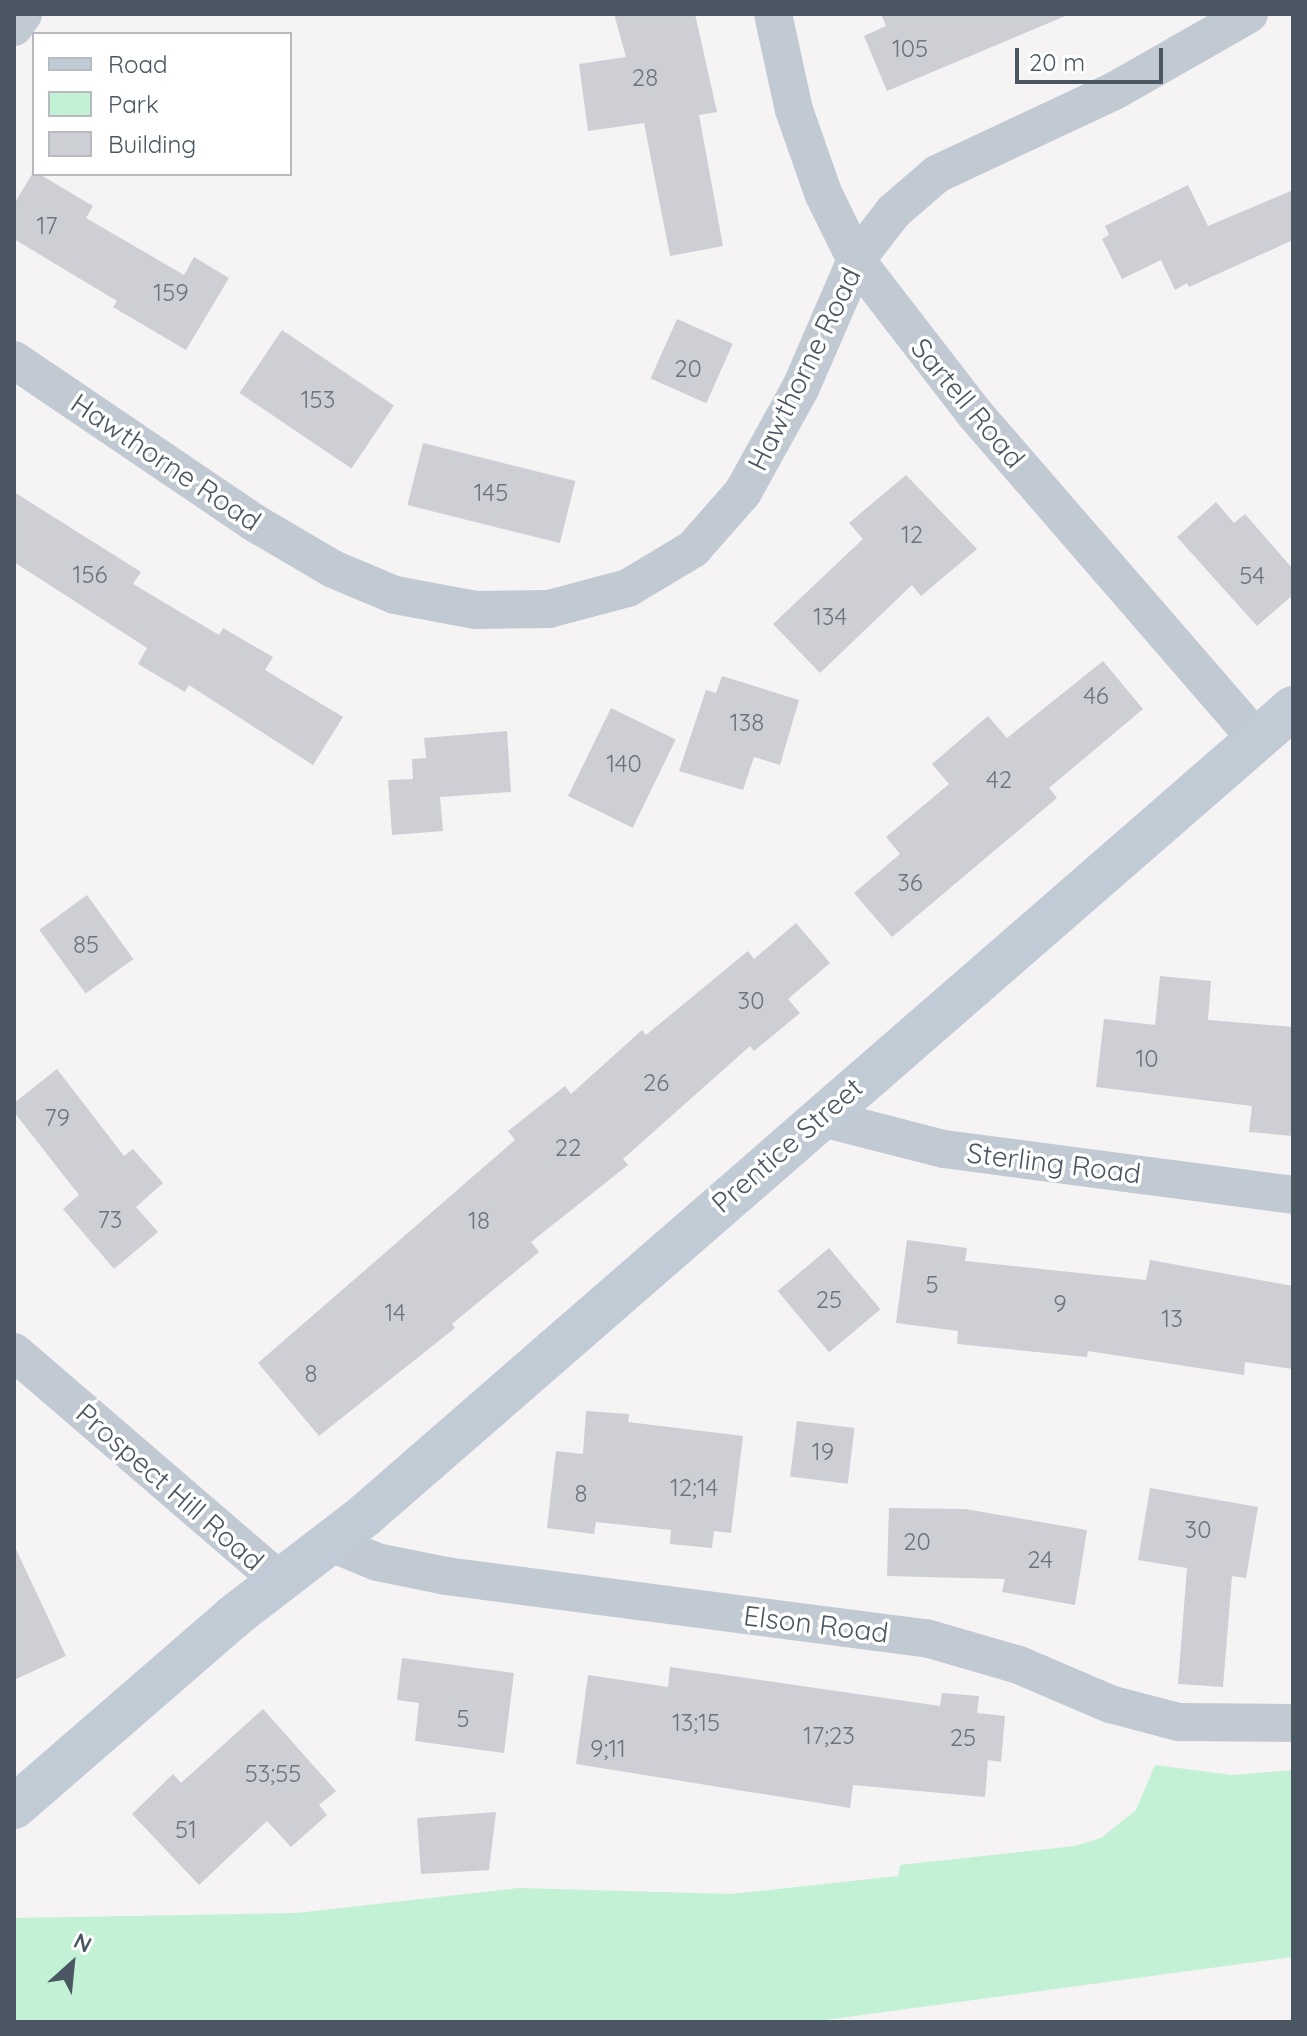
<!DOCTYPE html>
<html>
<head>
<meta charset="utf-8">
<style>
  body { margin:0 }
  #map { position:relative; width:1307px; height:2036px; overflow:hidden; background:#f5f3f3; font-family:Quicksand,sans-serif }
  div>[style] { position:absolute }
  .green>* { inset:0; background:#c3f1d5 }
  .building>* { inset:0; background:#cdcfd5; transform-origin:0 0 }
  .street>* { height:38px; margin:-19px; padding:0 19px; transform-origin:19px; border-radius:19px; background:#c1cad2 }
  .secondary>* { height:44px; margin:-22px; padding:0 22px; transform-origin:22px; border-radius:22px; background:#c1cbd6 }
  span { translate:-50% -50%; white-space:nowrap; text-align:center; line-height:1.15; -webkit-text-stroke:7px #fff; paint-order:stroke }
  .number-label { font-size:24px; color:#6b747e }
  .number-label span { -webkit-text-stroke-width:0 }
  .street-label { font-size:28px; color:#4a5661 }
  .frame { position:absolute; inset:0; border:16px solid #4a5661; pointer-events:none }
  .legend { position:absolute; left:32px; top:32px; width:260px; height:144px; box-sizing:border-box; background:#fff; border:2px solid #b7bbc0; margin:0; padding:10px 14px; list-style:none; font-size:24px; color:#4a5661 }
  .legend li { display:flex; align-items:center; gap:16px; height:40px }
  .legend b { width:40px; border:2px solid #b7bbc0 }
  .north { position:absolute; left:32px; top:1924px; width:80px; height:80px; -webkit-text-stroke:6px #fff; paint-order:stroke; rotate:27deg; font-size:22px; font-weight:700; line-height:32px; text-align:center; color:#4a5661 }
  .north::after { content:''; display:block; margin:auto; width:28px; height:36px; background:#4a5661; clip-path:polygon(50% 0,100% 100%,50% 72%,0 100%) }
  .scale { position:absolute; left:1015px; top:48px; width:148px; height:36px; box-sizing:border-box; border:4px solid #4a5661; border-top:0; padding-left:10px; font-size:24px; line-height:28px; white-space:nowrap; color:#4a5661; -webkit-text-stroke:6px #fff; paint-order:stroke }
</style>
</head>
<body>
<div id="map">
  <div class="green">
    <div style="clip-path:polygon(1155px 1765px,1232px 1775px,1293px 1770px,1293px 1957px,810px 2022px,14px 2022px,14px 1918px,297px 1913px,518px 1888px,731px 1894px,898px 1876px,900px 1865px,1075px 1846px,1101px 1838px,1136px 1810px)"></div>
  </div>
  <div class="building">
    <div style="clip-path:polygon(614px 14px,695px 14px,717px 112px,699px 115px,723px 246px,670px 256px,644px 123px,588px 131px,579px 64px,626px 57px)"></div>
    <div style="clip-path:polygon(881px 14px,1070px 14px,887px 91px,864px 36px,886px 26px)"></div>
    <div style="clip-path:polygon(34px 171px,93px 206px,86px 218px,184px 275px,194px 257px,229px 278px,186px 350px,113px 307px,117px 301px,14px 239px,14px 204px)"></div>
    <div style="clip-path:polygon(1188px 185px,1208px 226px,1293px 190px,1293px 240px,1189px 287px,1187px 283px,1175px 290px,1161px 260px,1122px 279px,1102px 239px,1109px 235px,1105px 226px)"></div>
    <div style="left:677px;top:319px;width:61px;height:65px;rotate:24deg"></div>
    <div style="left:282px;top:330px;width:135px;height:76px;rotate:34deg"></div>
    <div style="left:423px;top:443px;width:157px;height:64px;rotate:14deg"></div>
    <div style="clip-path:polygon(906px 475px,977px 549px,921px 596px,912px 585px,820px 673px,773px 624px,863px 539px,849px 523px)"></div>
    <div style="clip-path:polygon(14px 492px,141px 572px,133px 584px,219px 635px,223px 628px,273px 657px,265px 670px,343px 717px,313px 765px,189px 685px,185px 692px,138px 664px,147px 648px,14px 562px)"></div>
    <div style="clip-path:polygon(1216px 502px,1234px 523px,1245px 514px,1293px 569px,1293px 595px,1257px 626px,1177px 537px)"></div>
    <div style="clip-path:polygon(1103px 661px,1143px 709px,1049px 788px,1057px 798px,892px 937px,854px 893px,900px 854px,886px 837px,949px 784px,932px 764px,988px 716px,1007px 738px)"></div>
    <div style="clip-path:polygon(722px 676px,799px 700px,780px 765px,754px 757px,743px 790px,679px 771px,706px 690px,716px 693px)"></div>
    <div style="left:611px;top:708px;width:72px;height:98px;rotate:26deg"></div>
    <div style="clip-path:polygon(507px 731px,511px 792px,440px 797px,443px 831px,392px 835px,388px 780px,413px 779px,412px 759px,426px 758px,424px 738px)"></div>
    <div style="left:87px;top:895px;width:79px;height:59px;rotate:54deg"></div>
    <div style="clip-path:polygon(796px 923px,830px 963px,788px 999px,800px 1013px,754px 1051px,750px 1046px,623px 1159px,628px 1165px,531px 1242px,539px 1252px,452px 1324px,455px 1328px,319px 1436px,258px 1363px,515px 1140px,508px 1131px,565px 1086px,571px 1094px,642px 1030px,646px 1035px,748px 951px,754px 959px)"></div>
    <div style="clip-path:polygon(1160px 976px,1211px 981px,1208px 1020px,1293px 1027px,1293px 1136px,1249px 1132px,1252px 1106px,1096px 1087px,1104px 1019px,1155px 1025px)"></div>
    <div style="clip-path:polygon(57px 1069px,124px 1156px,133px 1149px,163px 1183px,136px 1207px,158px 1232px,114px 1269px,63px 1209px,79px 1195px,14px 1112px,14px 1103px)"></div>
    <div style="clip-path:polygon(907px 1240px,967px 1248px,965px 1261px,1146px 1280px,1150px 1260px,1293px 1286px,1293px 1369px,1245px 1362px,1244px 1375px,1088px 1351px,1087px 1357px,957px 1344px,958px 1331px,896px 1323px)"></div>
    <div style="left:829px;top:1248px;width:80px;height:67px;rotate:50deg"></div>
    <div style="clip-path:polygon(586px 1411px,629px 1414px,628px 1422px,743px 1436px,731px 1533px,714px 1531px,712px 1548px,670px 1544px,671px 1530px,596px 1522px,594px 1534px,547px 1528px,556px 1451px,583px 1454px)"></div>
    <div style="left:797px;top:1421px;width:58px;height:56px;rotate:7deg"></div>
    <div style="clip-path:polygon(1150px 1488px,1258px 1507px,1246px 1578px,1232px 1576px,1223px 1687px,1178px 1684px,1187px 1568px,1138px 1560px)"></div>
    <div style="clip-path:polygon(889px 1508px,965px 1509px,1087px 1530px,1075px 1605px,1002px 1592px,1005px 1579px,887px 1576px)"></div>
    <div style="clip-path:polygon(14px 1545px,66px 1656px,14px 1680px)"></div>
    <div style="clip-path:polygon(402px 1658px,514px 1673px,504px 1753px,415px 1741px,419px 1703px,397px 1700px)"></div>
    <div style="clip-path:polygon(670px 1667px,940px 1706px,942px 1693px,979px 1696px,977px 1713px,1005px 1716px,1001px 1762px,988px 1760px,985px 1797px,853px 1785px,850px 1808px,576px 1764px,588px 1675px,668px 1687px)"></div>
    <div style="clip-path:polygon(263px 1709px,336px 1791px,319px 1805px,327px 1815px,291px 1847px,267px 1821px,199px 1885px,132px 1814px,173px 1774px,181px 1783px)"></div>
    <div style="clip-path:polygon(496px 1812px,489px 1870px,421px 1874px,417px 1818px)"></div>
  </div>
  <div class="street">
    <div style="left:773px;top:14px;width:98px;rotate:77.7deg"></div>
    <div style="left:794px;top:110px;width:88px;rotate:70.7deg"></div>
    <div style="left:823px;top:193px;width:75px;rotate:63.8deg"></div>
    <div style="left:856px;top:260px;width:195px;rotate:52.3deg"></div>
    <div style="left:975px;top:414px;width:430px;rotate:49.1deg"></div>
    <div style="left:14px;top:27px;width:16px;rotate:-55deg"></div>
    <div style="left:14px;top:360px;width:289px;rotate:34.1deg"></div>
    <div style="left:253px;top:522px;width:93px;rotate:30.4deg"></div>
    <div style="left:333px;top:569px;width:67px;rotate:22.8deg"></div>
    <div style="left:395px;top:595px;width:82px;rotate:10.5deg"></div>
    <div style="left:476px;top:610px;width:73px;rotate:-0.8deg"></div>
    <div style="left:549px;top:609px;width:82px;rotate:-14.9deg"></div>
    <div style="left:628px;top:588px;width:76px;rotate:-31deg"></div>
    <div style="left:693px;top:549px;width:76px;rotate:-48.7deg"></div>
    <div style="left:743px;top:492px;width:120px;rotate:-61.1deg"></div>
    <div style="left:801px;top:387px;width:138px;rotate:-66.6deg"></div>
    <div style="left:856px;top:260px;width:62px;rotate:-52.2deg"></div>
    <div style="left:894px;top:211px;width:57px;rotate:-40.7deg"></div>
    <div style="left:937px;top:174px;width:198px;rotate:-25.1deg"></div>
    <div style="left:1116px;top:90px;width:153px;rotate:-29.7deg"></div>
    <div style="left:819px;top:1117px;width:129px;rotate:14.4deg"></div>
    <div style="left:944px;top:1149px;width:352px;rotate:7.5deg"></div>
    <div style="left:14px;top:1352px;width:352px;rotate:40.7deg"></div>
    <div style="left:331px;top:1543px;width:50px;rotate:22.4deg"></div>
    <div style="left:377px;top:1562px;width:70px;rotate:11.5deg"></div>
    <div style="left:446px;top:1576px;width:484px;rotate:7.4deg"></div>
    <div style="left:926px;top:1638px;width:97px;rotate:16.2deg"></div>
    <div style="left:1019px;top:1665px;width:99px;rotate:23.2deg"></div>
    <div style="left:1110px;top:1704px;width:70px;rotate:14.8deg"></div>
    <div style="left:1178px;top:1722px;width:115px;rotate:0.5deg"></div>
  </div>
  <div class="secondary">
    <div style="left:14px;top:1807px;width:290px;rotate:-40.9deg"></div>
    <div style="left:233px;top:1617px;width:165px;rotate:-37.6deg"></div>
    <div style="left:364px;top:1516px;width:1231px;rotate:-41.02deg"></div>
  </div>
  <div class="number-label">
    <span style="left:910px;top:49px">105</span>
    <span style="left:645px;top:78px">28</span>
    <span style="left:47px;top:226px">17</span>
    <span style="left:171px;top:293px">159</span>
    <span style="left:688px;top:369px">20</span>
    <span style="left:318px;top:400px">153</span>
    <span style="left:491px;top:493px">145</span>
    <span style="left:912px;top:535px">12</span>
    <span style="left:90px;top:575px">156</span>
    <span style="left:1252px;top:576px">54</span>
    <span style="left:830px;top:617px">134</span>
    <span style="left:1096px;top:696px">46</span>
    <span style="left:747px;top:723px">138</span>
    <span style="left:624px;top:764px">140</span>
    <span style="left:999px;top:780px">42</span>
    <span style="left:910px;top:883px">36</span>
    <span style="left:86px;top:945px">85</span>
    <span style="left:751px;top:1001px">30</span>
    <span style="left:1147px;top:1059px">10</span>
    <span style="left:656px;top:1083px">26</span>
    <span style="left:57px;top:1118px">79</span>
    <span style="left:568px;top:1148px">22</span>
    <span style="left:110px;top:1220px">73</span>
    <span style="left:479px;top:1221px">18</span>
    <span style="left:932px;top:1285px">5</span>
    <span style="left:829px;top:1300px">25</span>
    <span style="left:1060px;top:1304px">9</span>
    <span style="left:395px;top:1313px">14</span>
    <span style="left:1172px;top:1319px">13</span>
    <span style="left:311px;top:1374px">8</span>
    <span style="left:823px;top:1452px">19</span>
    <span style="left:694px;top:1488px">12;14</span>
    <span style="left:581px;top:1494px">8</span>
    <span style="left:1198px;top:1530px">30</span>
    <span style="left:917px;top:1542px">20</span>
    <span style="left:1040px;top:1560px">24</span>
    <span style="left:463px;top:1719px">5</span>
    <span style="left:696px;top:1723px">13;15</span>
    <span style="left:829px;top:1736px">17;23</span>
    <span style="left:963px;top:1738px">25</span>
    <span style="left:608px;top:1749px">9;11</span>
    <span style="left:273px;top:1774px">53;55</span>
    <span style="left:186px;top:1830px">51</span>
  </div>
  <div class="street-label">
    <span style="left:804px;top:369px;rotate:-64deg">Hawthorne Road</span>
    <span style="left:968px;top:403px;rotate:50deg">Sartell Road</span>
    <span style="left:166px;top:462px;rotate:34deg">Hawthorne Road</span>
    <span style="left:787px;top:1145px;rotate:-41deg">Prentice Street</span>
    <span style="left:1054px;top:1163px;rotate:7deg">Sterling Road</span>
    <span style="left:170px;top:1487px;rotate:41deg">Prospect Hill Road</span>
    <span style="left:816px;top:1624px;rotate:7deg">Elson Road</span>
  </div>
  <div class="frame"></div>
  <ul class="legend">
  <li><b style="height:10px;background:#c1cbd6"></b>Road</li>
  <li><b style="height:22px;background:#c3f1d5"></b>Park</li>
  <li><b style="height:22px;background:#cdcfd5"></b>Building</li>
  </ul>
  <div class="north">N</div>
  <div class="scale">20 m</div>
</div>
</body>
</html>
